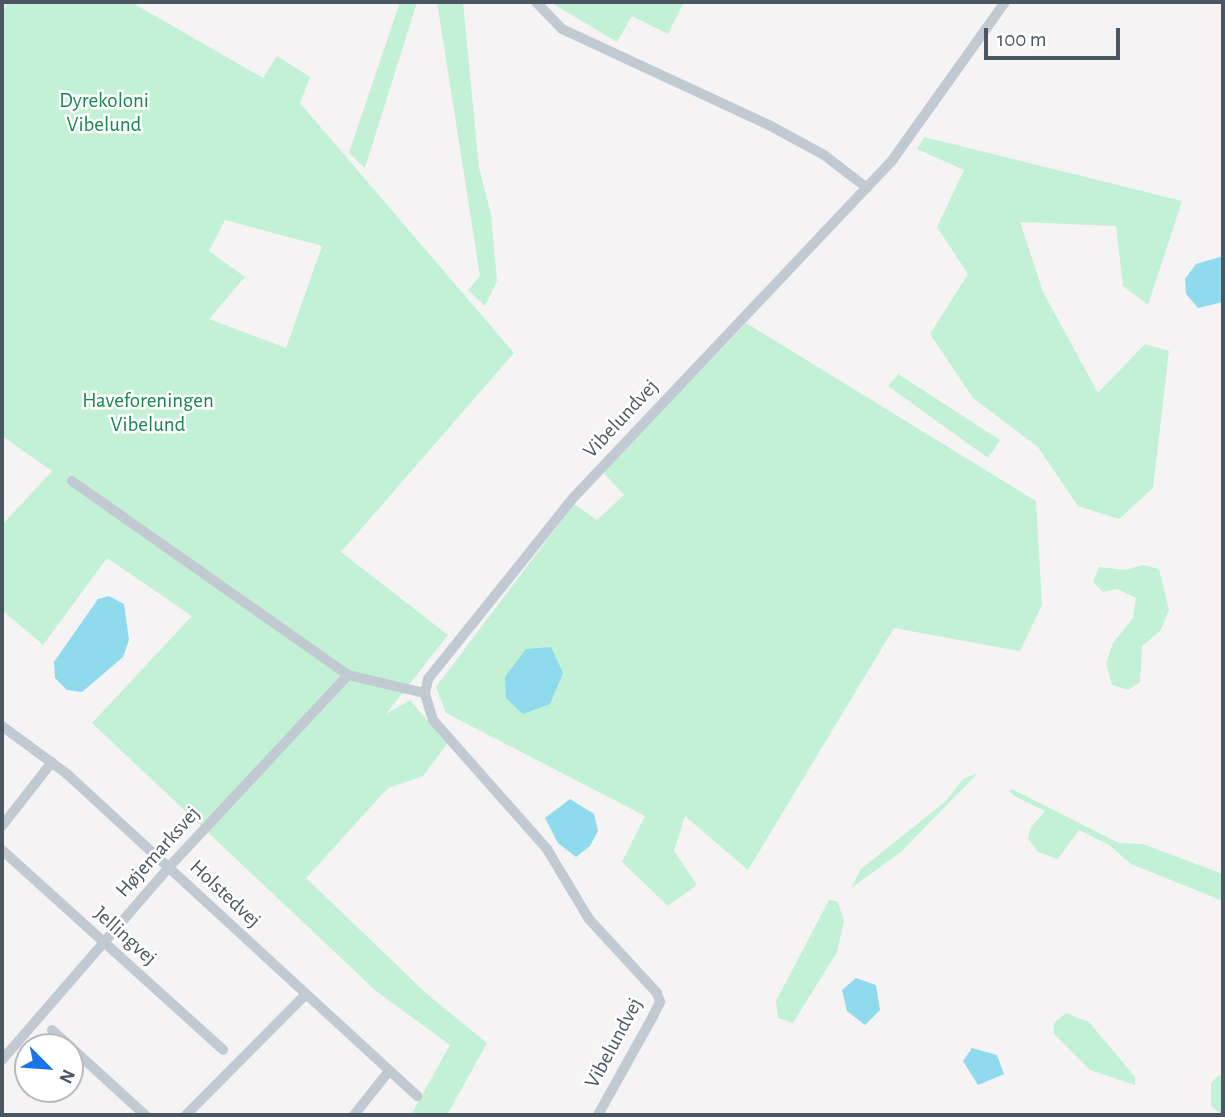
<!DOCTYPE html>
<html>
<head>
<meta charset="utf-8">
<style>
  body { margin:0 }
  #map { position:relative; width:1225px; height:1117px; overflow:hidden; background:#f5f3f3; font-family:"Alegreya Sans",sans-serif }
  div>[style] { position:absolute }
  .green>* { inset:0; background:#c3f1d5 }
  .water>* { inset:0; background:#90daee }
  .minor>* { height:10px; margin:-5px; padding:0 5px; transform-origin:5px; border-radius:5px; background:#c1cad2 }
  span { translate:-50% -50%; white-space:nowrap; text-align:center; line-height:1.15; -webkit-text-stroke:5px #fff; paint-order:stroke }
  .park-label { font-size:21px; color:#17864f }
  .street-label { font-size:21px; color:#4a5661 }
  .frame { position:absolute; inset:0; border:4px solid #4a5661; pointer-events:none }
  .north { position:absolute; left:14px; top:1033px; width:70px; height:70px; box-sizing:border-box; background:#fff; border:2px solid #b7bbc0; border-radius:50%; rotate:115deg; font-size:19px; font-weight:700; line-height:28px; text-align:center; color:#4a5661 }
  .north::after { content:''; display:block; margin:auto; width:24px; height:32px; background:#1a73e8; clip-path:polygon(50% 0,100% 100%,50% 72%,0 100%) }
  .scale { position:absolute; left:984px; top:28px; width:136px; height:32px; box-sizing:border-box; border:4px solid #4a5661; border-top:0; padding-left:9px; font-size:21px; line-height:24px; white-space:nowrap; color:#4a5661; -webkit-text-stroke:5px #fff; paint-order:stroke }
</style>
</head>
<body>
<div id="map">
  <div class="green">
    <div style="clip-path:polygon(evenodd,7px 2px,131px 2px,263px 78px,277px 56px,310px 77px,300px 103px,514px 353px,341px 552px,448px 635px,386px 714px,410px 700px,447px 744px,423px 776px,388px 788px,306px 878px,427px 994px,487px 1043px,447px 1115px,411px 1115px,450px 1045px,376px 991px,92px 723px,192px 616px,107px 558px,43px 645px,2px 610px,2px 525px,52px 471px,2px 436px,2px 16px,7px 2px,225px 220px,322px 246px,286px 348px,209px 319px,245px 277px,209px 251px,225px 220px)"></div>
    <div style="clip-path:polygon(400px 2px,417px 2px,365px 168px,349px 153px)"></div>
    <div style="clip-path:polygon(437px 2px,463px 2px,479px 168px,491px 214px,497px 281px,485px 306px,468px 290px,480px 276px)"></div>
    <div style="clip-path:polygon(550px 2px,684px 2px,668px 34px,632px 16px,617px 42px)"></div>
    <div style="clip-path:polygon(924px 137px,1182px 201px,1148px 305px,1123px 286px,1116px 226px,1020px 222px,1043px 292px,1098px 393px,1145px 344px,1169px 351px,1153px 488px,1119px 519px,1078px 506px,1038px 447px,973px 398px,930px 334px,968px 274px,937px 227px,964px 170px,917px 149px)"></div>
    <div style="clip-path:polygon(746px 323px,1036px 501px,1042px 605px,1020px 651px,894px 628px,748px 870px,685px 816px,674px 851px,697px 885px,668px 906px,622px 862px,645px 816px,446px 713px,436px 687px,574px 504px,597px 520px,624px 495px,603px 472px)"></div>
    <div style="clip-path:polygon(898px 374px,1000px 440px,988px 458px,888px 386px)"></div>
    <div style="clip-path:polygon(1143px 565px,1159px 569px,1169px 610px,1161px 630px,1142px 646px,1140px 682px,1128px 690px,1112px 685px,1106px 663px,1113px 643px,1133px 618px,1136px 598px,1117px 589px,1103px 592px,1093px 582px,1099px 567px,1125px 570px)"></div>
    <div style="clip-path:polygon(978px 773px,901px 852px,851px 888px,861px 869px,946px 801px,963px 779px)"></div>
    <div style="clip-path:polygon(1012px 789px,1119px 843px,1143px 844px,1223px 874px,1223px 901px,1131px 864px,1109px 845px,1079px 830px,1058px 859px,1038px 852px,1028px 838px,1031px 827px,1045px 811px,1016px 797px,1009px 791px)"></div>
    <div style="clip-path:polygon(829px 900px,838px 902px,844px 921px,837px 952px,793px 1023px,778px 1018px,776px 1001px)"></div>
    <div style="clip-path:polygon(1066px 1013px,1089px 1022px,1135px 1077px,1135px 1085px,1090px 1070px,1054px 1034px,1054px 1023px)"></div>
    <div style="clip-path:polygon(1219px 1075px,1223px 1077px,1223px 1115px,1211px 1106px,1211px 1083px)"></div>
  </div>
  <div class="water">
    <div style="clip-path:polygon(1223px 256px,1223px 302px,1198px 308px,1186px 294px,1185px 279px,1196px 264px)"></div>
    <div style="clip-path:polygon(109px 596px,124px 604px,129px 640px,123px 657px,82px 692px,67px 690px,55px 678px,54px 662px,98px 599px)"></div>
    <div style="clip-path:polygon(551px 647px,563px 673px,550px 704px,523px 714px,506px 698px,505px 677px,526px 649px)"></div>
    <div style="clip-path:polygon(570px 799px,594px 814px,598px 831px,590px 846px,576px 857px,558px 843px,545px 818px)"></div>
    <div style="clip-path:polygon(856px 978px,876px 985px,880px 1010px,865px 1025px,847px 1011px,842px 990px)"></div>
    <div style="clip-path:polygon(972px 1048px,997px 1055px,1004px 1074px,978px 1085px,963px 1061px)"></div>
  </div>
  <div class="minor">
    <div style="left:536px;top:2px;width:37px;rotate:46deg"></div>
    <div style="left:562px;top:29px;width:228px;rotate:24.9deg"></div>
    <div style="left:769px;top:125px;width:63px;rotate:28.6deg"></div>
    <div style="left:824px;top:155px;width:54px;rotate:37.5deg"></div>
    <div style="left:72px;top:481px;width:337px;rotate:35.1deg"></div>
    <div style="left:348px;top:675px;width:79px;rotate:13.2deg"></div>
    <div style="left:2px;top:726px;width:81px;rotate:36.4deg"></div>
    <div style="left:67px;top:774px;width:476px;rotate:42.6deg"></div>
    <div style="left:2px;top:826px;width:81px;rotate:-52deg"></div>
    <div style="left:2px;top:850px;width:298px;rotate:42.1deg"></div>
    <div style="left:52px;top:1030px;width:126px;rotate:42.4deg"></div>
    <div style="left:2px;top:1060px;width:255px;rotate:-49.1deg"></div>
    <div style="left:169px;top:867px;width:262px;rotate:-47deg"></div>
    <div style="left:186px;top:1115px;width:170px;rotate:-45.2deg"></div>
    <div style="left:354px;top:1115px;width:56px;rotate:-51.5deg"></div>
    <div style="left:598px;top:1115px;width:113px;rotate:-60.9deg"></div>
    <div style="left:653px;top:1016px;width:16px;rotate:-63deg"></div>
    <div style="left:660px;top:1002px;width:9px;rotate:-108deg"></div>
    <div style="left:657px;top:993px;width:100px;rotate:-132.6deg"></div>
    <div style="left:589px;top:919px;width:82px;rotate:-121deg"></div>
    <div style="left:547px;top:849px;width:172px;rotate:-131.5deg"></div>
    <div style="left:433px;top:720px;width:28px;rotate:-107deg"></div>
    <div style="left:425px;top:693px;width:14px;rotate:-78deg"></div>
    <div style="left:428px;top:679px;width:233px;rotate:-51.3deg"></div>
    <div style="left:574px;top:497px;width:461px;rotate:-46.6deg"></div>
    <div style="left:891px;top:162px;width:196px;rotate:-54.5deg"></div>
  </div>
  <div class="park-label">
    <span style="left:104px;top:113px">Dyrekoloni<br>Vibelund</span>
    <span style="left:148px;top:413px">Haveforeningen<br>Vibelund</span>
  </div>
  <div class="street-label">
    <span style="left:621px;top:419px;rotate:-47deg">Vibelundvej</span>
    <span style="left:158px;top:852px;rotate:-48deg">Højemarksvej</span>
    <span style="left:225px;top:894px;rotate:43deg">Holstedvej</span>
    <span style="left:125px;top:936px;rotate:42deg">Jellingvej</span>
    <span style="left:614px;top:1043px;rotate:-62deg">Vibelundvej</span>
  </div>
  <div class="frame"></div>
  <div class="north">N</div>
  <div class="scale">100 m</div>
</div>
</body>
</html>
